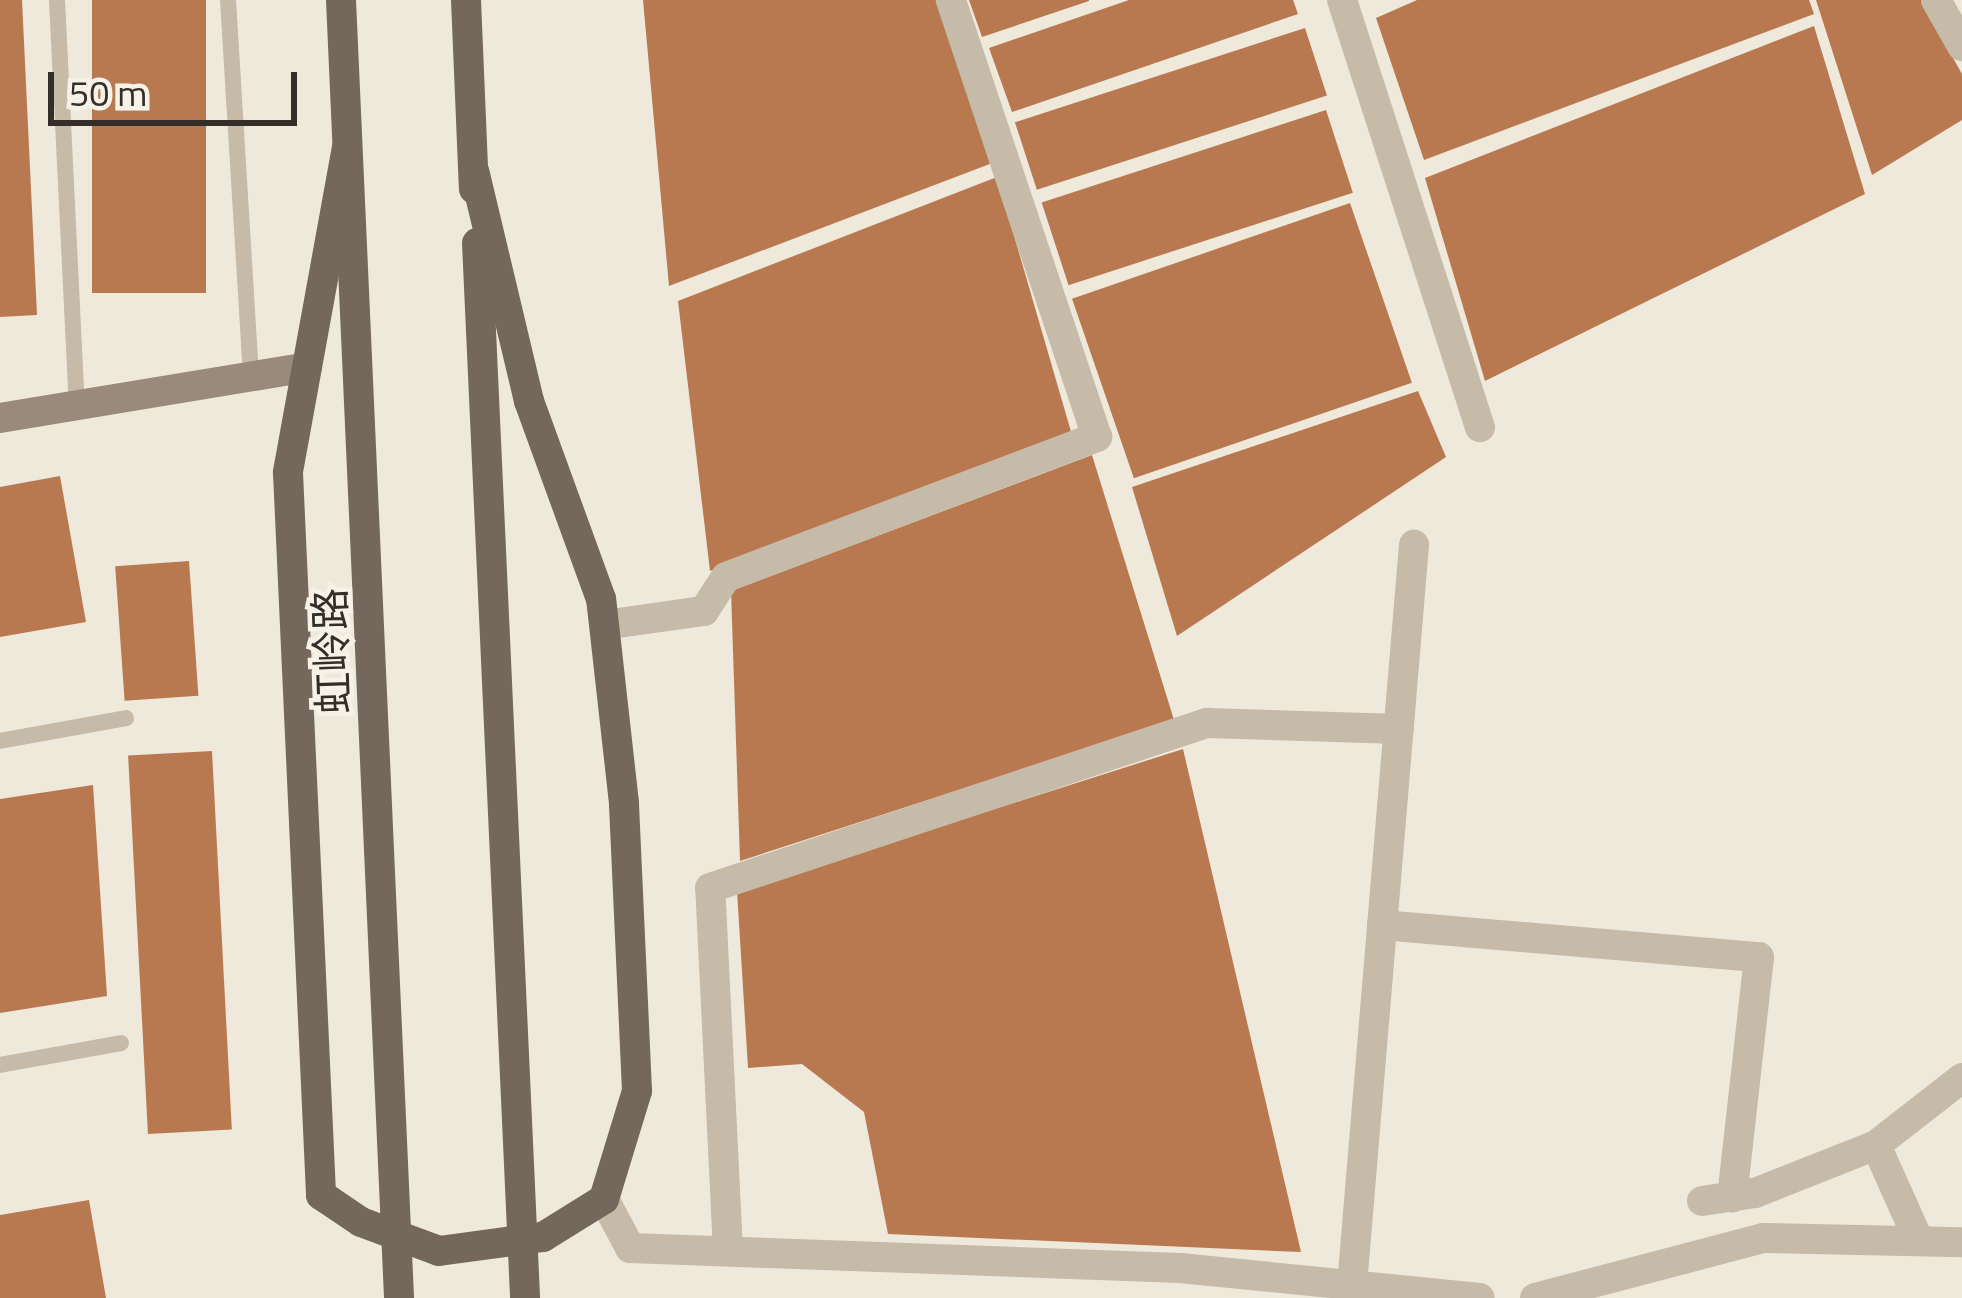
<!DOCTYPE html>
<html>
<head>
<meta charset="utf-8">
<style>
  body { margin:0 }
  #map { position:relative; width:1962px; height:1298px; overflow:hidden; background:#efe9dc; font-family:"Titillium Web","Noto Sans SC",sans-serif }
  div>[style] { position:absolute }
  .building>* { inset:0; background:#b97950; transform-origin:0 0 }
  .lane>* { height:16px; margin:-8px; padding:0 8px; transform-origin:8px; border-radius:8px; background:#c6baa9 }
  .street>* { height:30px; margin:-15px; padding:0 15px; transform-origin:15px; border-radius:15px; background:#c6baa9 }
  .secondary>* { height:30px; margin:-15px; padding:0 15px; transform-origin:15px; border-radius:15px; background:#998a7b }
  .primary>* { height:30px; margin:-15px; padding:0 15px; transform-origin:15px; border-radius:15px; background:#74675b }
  span { translate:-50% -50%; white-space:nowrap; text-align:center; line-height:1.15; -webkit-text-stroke:9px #f7f2e8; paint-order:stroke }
  .street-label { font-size:42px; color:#342d28 }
  .scale { position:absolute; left:48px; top:72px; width:249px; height:54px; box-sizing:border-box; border:6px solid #342d28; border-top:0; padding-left:15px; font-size:36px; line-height:42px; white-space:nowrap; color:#342d28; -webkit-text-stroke:9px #f7f2e8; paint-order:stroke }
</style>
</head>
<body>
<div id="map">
  <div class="building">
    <div style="clip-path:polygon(0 0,22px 0,37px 315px,0 317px)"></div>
    <div style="left:92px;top:0;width:114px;height:293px"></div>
    <div style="clip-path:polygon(643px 0,939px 0,995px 162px,669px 286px)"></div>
    <div style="clip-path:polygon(969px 0,1089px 0,1089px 1px,982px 37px)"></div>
    <div style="clip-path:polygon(1129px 0,1293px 0,1298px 14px,1012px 112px,989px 48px)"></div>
    <div style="clip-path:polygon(1417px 0,1809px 0,1814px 14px,1424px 160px,1376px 18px)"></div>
    <div style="clip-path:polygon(1816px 0,1921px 0,1962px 74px,1962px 120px,1872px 175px)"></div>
    <div style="clip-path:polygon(1814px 26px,1865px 194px,1485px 381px,1425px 178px)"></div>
    <div style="left:1305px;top:28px;width:71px;height:305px;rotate:72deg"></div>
    <div style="left:1326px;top:110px;width:87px;height:299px;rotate:72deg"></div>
    <div style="clip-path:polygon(997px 177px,1072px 435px,710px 571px,678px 301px)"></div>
    <div style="left:1350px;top:203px;width:190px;height:294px;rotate:71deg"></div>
    <div style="clip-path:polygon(1418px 391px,1446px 457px,1177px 636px,1132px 487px)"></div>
    <div style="clip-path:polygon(1092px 455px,1174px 720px,740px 861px,731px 591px)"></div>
    <div style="clip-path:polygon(60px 476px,86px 622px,0 637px,0 487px)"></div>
    <div style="left:189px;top:561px;width:135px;height:74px;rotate:86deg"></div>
    <div style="clip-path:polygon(1183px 749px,1301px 1252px,888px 1234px,864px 1112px,802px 1064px,748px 1068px,737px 891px)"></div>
    <div style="left:212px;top:751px;width:379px;height:84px;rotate:87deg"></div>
    <div style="clip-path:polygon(93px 785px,107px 996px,0 1013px,0 799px)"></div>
    <div style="clip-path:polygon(89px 1200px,106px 1298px,0 1298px,0 1215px)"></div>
  </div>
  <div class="lane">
    <div style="left:57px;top:0;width:405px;rotate:87.2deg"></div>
    <div style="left:228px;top:0;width:378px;rotate:86.5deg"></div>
    <div style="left:0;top:741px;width:128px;rotate:-10.3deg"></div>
    <div style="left:0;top:1065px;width:123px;rotate:-10.3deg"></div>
  </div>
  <div class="street">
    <div style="left:1342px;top:0;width:449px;rotate:72.1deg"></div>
    <div style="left:1936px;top:0;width:53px;rotate:60.5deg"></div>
    <div style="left:604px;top:625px;width:101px;rotate:-8deg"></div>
    <div style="left:704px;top:611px;width:40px;rotate:-57.1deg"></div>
    <div style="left:726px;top:577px;width:397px;rotate:-20.7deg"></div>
    <div style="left:1097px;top:437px;width:461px;rotate:-108.5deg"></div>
    <div style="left:1382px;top:925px;width:378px;rotate:4.9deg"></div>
    <div style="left:1759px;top:957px;width:242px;rotate:96.4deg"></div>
    <div style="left:1876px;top:1145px;width:105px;rotate:65.9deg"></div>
    <div style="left:604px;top:1199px;width:55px;rotate:62deg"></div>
    <div style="left:630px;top:1248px;width:550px;rotate:2.08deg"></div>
    <div style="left:1180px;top:1268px;width:301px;rotate:5.7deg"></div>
    <div style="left:1702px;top:1201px;width:54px;rotate:-8.6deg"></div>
    <div style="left:1755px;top:1193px;width:130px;rotate:-21.6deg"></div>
    <div style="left:1876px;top:1145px;width:109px;rotate:-37.9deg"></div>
    <div style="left:728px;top:1251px;width:363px;rotate:-92.8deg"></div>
    <div style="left:710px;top:888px;width:524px;rotate:-18.37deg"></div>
    <div style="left:1207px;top:723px;width:192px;rotate:1.8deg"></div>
    <div style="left:1352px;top:1285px;width:743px;rotate:-85.21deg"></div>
    <div style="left:1535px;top:1298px;width:237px;rotate:-14.7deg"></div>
    <div style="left:1764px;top:1238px;width:198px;rotate:1.2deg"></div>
  </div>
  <div class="secondary">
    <div style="left:0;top:418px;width:311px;rotate:-9.4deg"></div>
  </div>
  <div class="primary">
    <div style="left:341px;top:0;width:1299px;rotate:87.44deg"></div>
    <div style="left:466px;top:0;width:189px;rotate:87.6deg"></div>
    <div style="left:347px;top:147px;width:331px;rotate:100.3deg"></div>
    <div style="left:288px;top:473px;width:723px;rotate:87.38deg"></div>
    <div style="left:321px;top:1195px;width:48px;rotate:34deg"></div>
    <div style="left:361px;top:1222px;width:83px;rotate:20.4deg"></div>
    <div style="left:439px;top:1251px;width:105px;rotate:-7.7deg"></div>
    <div style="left:543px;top:1237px;width:72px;rotate:-31.9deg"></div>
    <div style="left:604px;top:1199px;width:113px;rotate:-73deg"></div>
    <div style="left:637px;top:1091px;width:288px;rotate:-92.6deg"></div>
    <div style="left:624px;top:803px;width:205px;rotate:-96.4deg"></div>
    <div style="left:601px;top:599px;width:211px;rotate:-110deg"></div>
    <div style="left:529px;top:401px;width:236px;rotate:-103.4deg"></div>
    <div style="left:477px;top:243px;width:1056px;rotate:87.39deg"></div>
  </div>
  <div class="street-label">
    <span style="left:331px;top:651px;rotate:-92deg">虹岭路</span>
  </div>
  <div class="scale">50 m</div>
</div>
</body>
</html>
